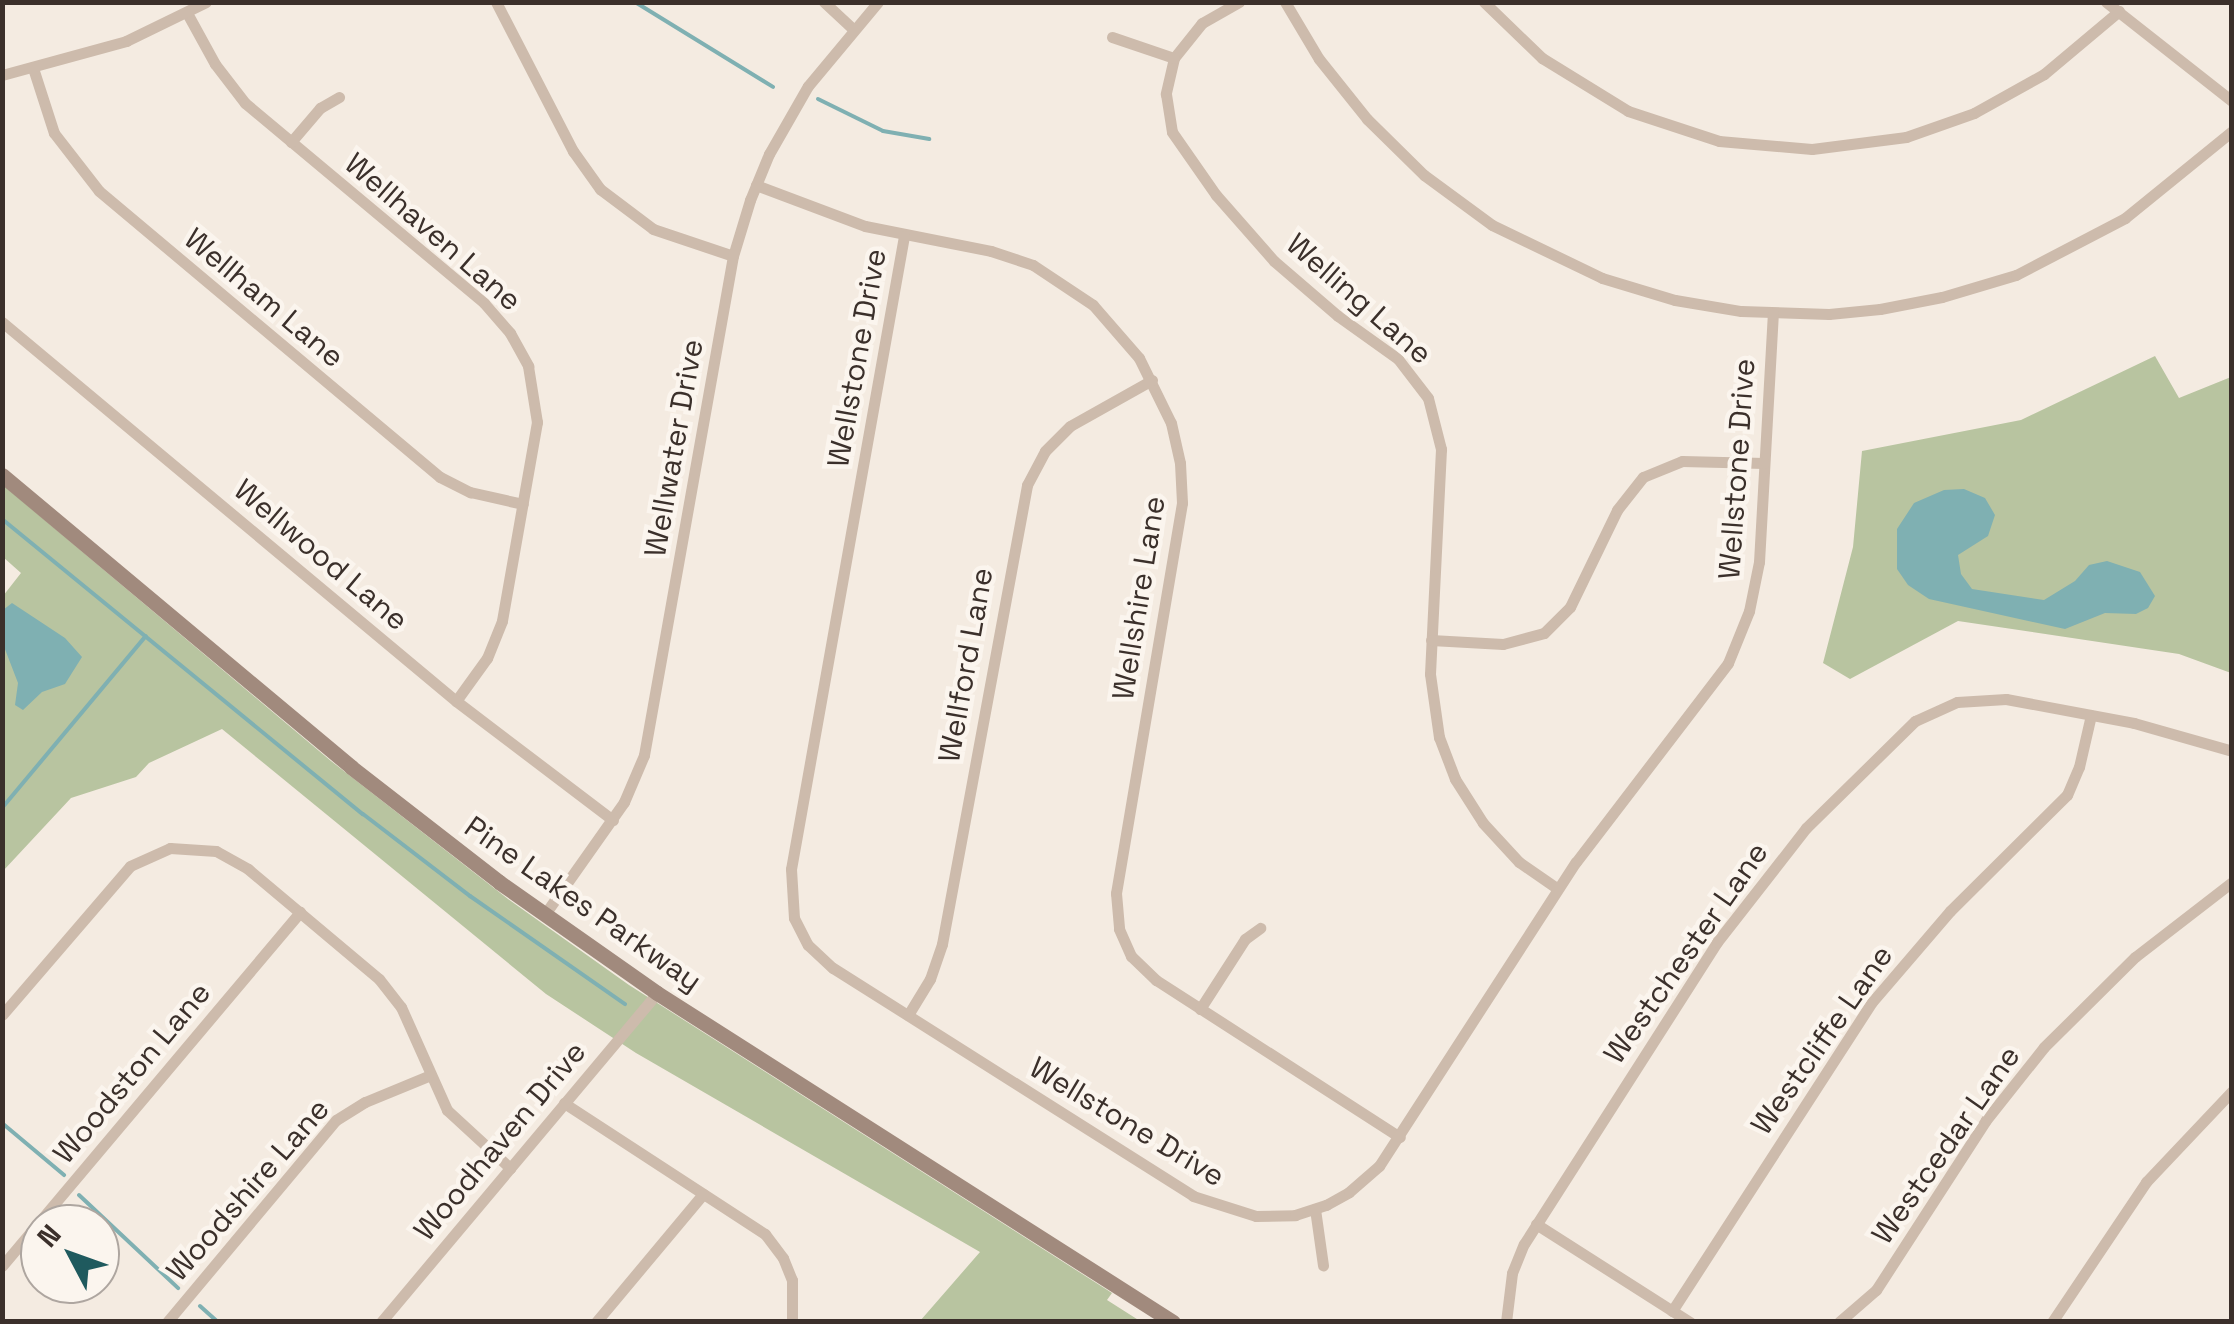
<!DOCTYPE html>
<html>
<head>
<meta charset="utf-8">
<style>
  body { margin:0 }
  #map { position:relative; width:2234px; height:1324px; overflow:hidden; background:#f4ebe1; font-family:"Space Grotesk",sans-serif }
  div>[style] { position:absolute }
  .green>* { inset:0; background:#b8c4a0 }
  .water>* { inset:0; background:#7fb0b2 }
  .stream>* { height:4px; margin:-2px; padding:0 2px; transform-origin:2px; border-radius:2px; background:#7fb0b2 }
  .street>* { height:11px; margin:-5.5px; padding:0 5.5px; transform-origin:5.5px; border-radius:5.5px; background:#cdbbac }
  .secondary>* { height:15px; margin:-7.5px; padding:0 7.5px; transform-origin:7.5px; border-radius:7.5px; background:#a18a7d }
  span { translate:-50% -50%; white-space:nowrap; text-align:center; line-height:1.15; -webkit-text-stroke:9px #fbf5ee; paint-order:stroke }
  .street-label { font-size:30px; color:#3b302b }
  .frame { position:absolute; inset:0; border:5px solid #3b302b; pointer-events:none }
  .north { position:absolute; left:20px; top:1204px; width:100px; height:100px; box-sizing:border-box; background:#fbf5ee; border:2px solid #aea6a0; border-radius:50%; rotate:311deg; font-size:28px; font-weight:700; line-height:40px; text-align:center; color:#3b302b }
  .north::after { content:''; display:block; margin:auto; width:35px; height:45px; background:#1f5a5e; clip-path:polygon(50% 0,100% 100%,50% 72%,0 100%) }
</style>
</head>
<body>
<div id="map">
  <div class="green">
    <div style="clip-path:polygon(2155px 356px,2179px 398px,2231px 377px,2231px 673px,2179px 654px,1958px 621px,1850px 679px,1823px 663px,1853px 547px,1862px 451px,2021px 420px)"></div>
    <div style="clip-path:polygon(3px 485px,331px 761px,508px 899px,629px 985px,1112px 1293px,1107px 1300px,1140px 1321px,920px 1321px,980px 1252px,636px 1053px,546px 994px,222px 729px,149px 763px,136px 777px,71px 798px,3px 871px,3px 596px,21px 573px,3px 557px)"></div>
  </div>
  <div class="water">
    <div style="clip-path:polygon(1964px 489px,1985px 498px,1995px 515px,1988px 536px,1958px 555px,1961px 574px,1972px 589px,2044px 600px,2075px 581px,2089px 565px,2107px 561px,2140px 572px,2155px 596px,2148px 608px,2136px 614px,2105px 613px,2065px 629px,1929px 599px,1908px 585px,1897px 569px,1897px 529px,1914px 503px,1944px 490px)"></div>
    <div style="clip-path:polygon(12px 603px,65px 638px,82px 657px,65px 684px,42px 692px,23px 710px,15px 705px,18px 683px,3px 644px,3px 610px)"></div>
  </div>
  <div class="stream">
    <div style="left:635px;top:2px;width:162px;rotate:31.6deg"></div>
    <div style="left:818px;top:99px;width:72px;rotate:26.2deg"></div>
    <div style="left:883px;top:131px;width:47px;rotate:9.9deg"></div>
    <div style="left:2px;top:519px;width:466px;rotate:39.3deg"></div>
    <div style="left:363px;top:814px;width:135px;rotate:37.5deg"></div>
    <div style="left:470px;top:896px;width:189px;rotate:34.9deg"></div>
    <div style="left:2px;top:808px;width:224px;rotate:-50.1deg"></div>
    <div style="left:2px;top:1123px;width:81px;rotate:40deg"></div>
    <div style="left:79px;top:1195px;width:136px;rotate:43.2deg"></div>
    <div style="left:200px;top:1306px;width:24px;rotate:42deg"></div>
  </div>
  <div class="street">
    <div style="left:496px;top:2px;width:168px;rotate:62.7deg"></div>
    <div style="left:573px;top:151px;width:47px;rotate:54.6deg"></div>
    <div style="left:600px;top:189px;width:66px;rotate:37deg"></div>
    <div style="left:653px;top:229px;width:84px;rotate:18.6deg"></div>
    <div style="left:824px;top:2px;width:40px;rotate:43deg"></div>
    <div style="left:1239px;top:2px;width:43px;rotate:150.4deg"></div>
    <div style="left:1202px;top:23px;width:45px;rotate:128.7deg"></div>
    <div style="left:1174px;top:58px;width:37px;rotate:103deg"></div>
    <div style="left:1166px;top:94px;width:38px;rotate:81deg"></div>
    <div style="left:1172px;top:132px;width:77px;rotate:55.1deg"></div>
    <div style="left:1216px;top:195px;width:88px;rotate:48.7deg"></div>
    <div style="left:1274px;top:261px;width:84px;rotate:40.7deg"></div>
    <div style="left:1338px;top:316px;width:74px;rotate:35.6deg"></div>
    <div style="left:1398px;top:359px;width:49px;rotate:52.4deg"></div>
    <div style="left:1428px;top:398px;width:53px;rotate:75.7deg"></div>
    <div style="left:1441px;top:449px;width:225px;rotate:92.8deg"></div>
    <div style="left:1430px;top:674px;width:64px;rotate:81.9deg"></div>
    <div style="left:1439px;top:737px;width:45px;rotate:69.1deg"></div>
    <div style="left:1455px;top:779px;width:52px;rotate:57.5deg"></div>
    <div style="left:1483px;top:823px;width:53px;rotate:47.3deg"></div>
    <div style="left:1519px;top:862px;width:47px;rotate:34.7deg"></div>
    <div style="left:1285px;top:2px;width:66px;rotate:59.2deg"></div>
    <div style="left:1319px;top:59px;width:77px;rotate:51.3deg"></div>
    <div style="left:1367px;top:119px;width:80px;rotate:44.5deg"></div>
    <div style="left:1424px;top:175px;width:84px;rotate:36.3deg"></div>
    <div style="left:1492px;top:225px;width:122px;rotate:25.7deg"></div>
    <div style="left:1602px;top:278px;width:76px;rotate:16.8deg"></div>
    <div style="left:1675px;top:300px;width:67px;rotate:9.5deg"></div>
    <div style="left:1741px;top:311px;width:88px;rotate:2deg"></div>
    <div style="left:1829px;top:314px;width:51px;rotate:-5.6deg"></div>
    <div style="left:1880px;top:309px;width:63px;rotate:-11deg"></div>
    <div style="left:1942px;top:297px;width:77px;rotate:-16.6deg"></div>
    <div style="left:2016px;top:275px;width:123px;rotate:-27.6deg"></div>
    <div style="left:2125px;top:218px;width:138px;rotate:-39.1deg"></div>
    <div style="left:1484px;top:2px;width:81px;rotate:44deg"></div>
    <div style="left:1542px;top:58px;width:101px;rotate:31.6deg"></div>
    <div style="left:1628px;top:111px;width:96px;rotate:18.2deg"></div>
    <div style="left:1719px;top:141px;width:93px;rotate:4.9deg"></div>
    <div style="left:1812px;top:149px;width:95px;rotate:-7.3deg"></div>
    <div style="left:1906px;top:137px;width:72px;rotate:-19.4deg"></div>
    <div style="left:1974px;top:113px;width:80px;rotate:-29.1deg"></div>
    <div style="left:2044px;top:74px;width:98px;rotate:-40deg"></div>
    <div style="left:2106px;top:2px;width:160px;rotate:38.2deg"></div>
    <div style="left:187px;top:13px;width:58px;rotate:61.2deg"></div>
    <div style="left:215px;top:64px;width:49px;rotate:52.4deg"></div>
    <div style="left:245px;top:103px;width:312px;rotate:39.9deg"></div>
    <div style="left:484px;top:303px;width:40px;rotate:49deg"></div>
    <div style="left:510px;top:333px;width:38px;rotate:61deg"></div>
    <div style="left:528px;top:366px;width:57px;rotate:80.9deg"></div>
    <div style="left:537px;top:422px;width:202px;rotate:100deg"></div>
    <div style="left:502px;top:621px;width:40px;rotate:112deg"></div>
    <div style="left:487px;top:658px;width:53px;rotate:125.8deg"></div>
    <div style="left:1112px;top:37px;width:65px;rotate:18.7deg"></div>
    <div style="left:33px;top:68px;width:68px;rotate:72.1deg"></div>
    <div style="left:54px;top:133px;width:73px;rotate:52.2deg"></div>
    <div style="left:99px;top:191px;width:445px;rotate:40deg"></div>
    <div style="left:440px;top:477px;width:34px;rotate:27deg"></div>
    <div style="left:470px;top:492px;width:54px;rotate:12.8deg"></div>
    <div style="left:2px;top:75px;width:129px;rotate:-15.3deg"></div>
    <div style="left:126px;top:41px;width:89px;rotate:-26deg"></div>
    <div style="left:291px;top:142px;width:45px;rotate:-49.5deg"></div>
    <div style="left:320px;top:108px;width:22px;rotate:-30deg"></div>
    <div style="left:756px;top:185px;width:116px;rotate:20.6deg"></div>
    <div style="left:865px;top:226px;width:128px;rotate:11.2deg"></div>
    <div style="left:991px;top:251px;width:44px;rotate:18.4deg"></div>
    <div style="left:1033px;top:265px;width:72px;rotate:33.7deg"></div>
    <div style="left:1093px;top:305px;width:70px;rotate:49deg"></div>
    <div style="left:1139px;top:358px;width:72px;rotate:63.8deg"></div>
    <div style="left:1171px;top:423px;width:41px;rotate:77.3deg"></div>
    <div style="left:1180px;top:463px;width:40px;rotate:87.1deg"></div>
    <div style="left:1182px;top:503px;width:396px;rotate:99.6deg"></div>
    <div style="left:1116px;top:893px;width:36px;rotate:85deg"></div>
    <div style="left:1119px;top:929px;width:30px;rotate:66deg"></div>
    <div style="left:1131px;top:956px;width:35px;rotate:44deg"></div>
    <div style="left:1156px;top:980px;width:290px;rotate:32.8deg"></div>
    <div style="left:904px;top:236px;width:643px;rotate:100.12deg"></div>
    <div style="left:791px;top:869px;width:49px;rotate:86.5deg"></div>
    <div style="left:794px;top:918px;width:30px;rotate:63deg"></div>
    <div style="left:808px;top:945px;width:34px;rotate:43deg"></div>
    <div style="left:833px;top:968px;width:426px;rotate:32.3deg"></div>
    <div style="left:1193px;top:1196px;width:66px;rotate:17.6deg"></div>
    <div style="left:1256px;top:1216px;width:39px;rotate:-1deg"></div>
    <div style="left:1295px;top:1215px;width:33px;rotate:-18deg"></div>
    <div style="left:1326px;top:1205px;width:26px;rotate:-29deg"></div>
    <div style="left:1349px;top:1192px;width:40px;rotate:-41deg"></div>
    <div style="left:1379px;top:1166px;width:362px;rotate:-57.1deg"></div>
    <div style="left:1576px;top:862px;width:250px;rotate:-52.6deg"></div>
    <div style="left:1728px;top:663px;width:56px;rotate:-68deg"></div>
    <div style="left:1749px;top:611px;width:50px;rotate:-78.5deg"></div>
    <div style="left:1759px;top:562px;width:249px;rotate:-86.8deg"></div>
    <div style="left:2px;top:322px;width:591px;rotate:39.86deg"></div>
    <div style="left:456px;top:701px;width:197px;rotate:37.2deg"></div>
    <div style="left:1431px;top:640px;width:72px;rotate:3.2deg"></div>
    <div style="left:1503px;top:644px;width:42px;rotate:-15deg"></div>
    <div style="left:1544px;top:633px;width:37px;rotate:-45deg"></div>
    <div style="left:1570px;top:607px;width:108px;rotate:-64.1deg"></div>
    <div style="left:1617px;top:510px;width:42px;rotate:-51.8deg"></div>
    <div style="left:1643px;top:477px;width:42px;rotate:-22.3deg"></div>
    <div style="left:1682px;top:461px;width:82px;rotate:1.4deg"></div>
    <div style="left:545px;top:914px;width:137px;rotate:-54.8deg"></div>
    <div style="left:624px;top:802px;width:51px;rotate:-66.9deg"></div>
    <div style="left:644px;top:755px;width:507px;rotate:-79.89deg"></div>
    <div style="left:733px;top:256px;width:59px;rotate:-73.1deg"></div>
    <div style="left:750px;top:200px;width:50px;rotate:-67.6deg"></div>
    <div style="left:769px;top:154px;width:78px;rotate:-60.2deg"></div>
    <div style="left:808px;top:86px;width:109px;rotate:-50.2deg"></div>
    <div style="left:1200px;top:1009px;width:83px;rotate:-57.3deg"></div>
    <div style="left:1245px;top:939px;width:19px;rotate:-36deg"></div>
    <div style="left:2px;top:1015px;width:196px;rotate:-49.3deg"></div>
    <div style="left:130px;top:866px;width:44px;rotate:-24.2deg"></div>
    <div style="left:170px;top:848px;width:46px;rotate:3.7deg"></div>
    <div style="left:216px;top:851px;width:37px;rotate:29deg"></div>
    <div style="left:248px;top:869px;width:171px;rotate:40deg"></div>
    <div style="left:379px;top:979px;width:36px;rotate:52deg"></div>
    <div style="left:401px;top:1007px;width:113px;rotate:65.9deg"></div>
    <div style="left:447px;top:1110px;width:86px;rotate:42.6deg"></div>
    <div style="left:908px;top:1015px;width:42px;rotate:-58.6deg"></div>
    <div style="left:930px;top:979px;width:37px;rotate:-71deg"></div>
    <div style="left:942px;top:944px;width:467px;rotate:-79.5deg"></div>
    <div style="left:1027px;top:485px;width:38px;rotate:-62deg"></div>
    <div style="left:1045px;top:451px;width:35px;rotate:-45deg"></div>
    <div style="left:1070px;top:426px;width:94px;rotate:-29.3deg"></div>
    <div style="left:564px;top:1103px;width:240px;rotate:33.1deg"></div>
    <div style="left:765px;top:1234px;width:30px;rotate:53deg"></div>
    <div style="left:783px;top:1258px;width:24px;rotate:68deg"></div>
    <div style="left:792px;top:1280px;width:42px;rotate:90deg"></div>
    <div style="left:1315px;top:1209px;width:57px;rotate:81.9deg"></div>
    <div style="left:1536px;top:1224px;width:183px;rotate:32.5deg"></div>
    <div style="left:2px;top:1266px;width:463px;rotate:-49.9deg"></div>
    <div style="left:1672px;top:1311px;width:368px;rotate:-57.1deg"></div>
    <div style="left:1872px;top:1002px;width:120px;rotate:-49.4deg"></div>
    <div style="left:1950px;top:911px;width:165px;rotate:-44.8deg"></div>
    <div style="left:2067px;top:795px;width:30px;rotate:-67deg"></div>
    <div style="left:2079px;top:767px;width:53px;rotate:-77deg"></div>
    <div style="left:167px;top:1322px;width:263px;rotate:-50.1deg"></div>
    <div style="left:336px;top:1120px;width:34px;rotate:-32deg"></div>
    <div style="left:365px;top:1102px;width:68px;rotate:-22.4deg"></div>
    <div style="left:381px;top:1322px;width:429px;rotate:-50deg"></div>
    <div style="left:596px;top:1322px;width:167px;rotate:-50.1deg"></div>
    <div style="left:1506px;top:1322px;width:49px;rotate:-83deg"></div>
    <div style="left:1512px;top:1273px;width:31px;rotate:-68deg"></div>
    <div style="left:1524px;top:1244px;width:358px;rotate:-57.4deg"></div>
    <div style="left:1717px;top:942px;width:145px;rotate:-52deg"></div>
    <div style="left:1806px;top:828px;width:153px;rotate:-44.5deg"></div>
    <div style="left:1915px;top:721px;width:46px;rotate:-24.3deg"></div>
    <div style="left:1957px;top:702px;width:49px;rotate:-3.5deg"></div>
    <div style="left:2006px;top:699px;width:130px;rotate:10.6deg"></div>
    <div style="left:2134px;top:723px;width:102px;rotate:15.9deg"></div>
    <div style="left:1839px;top:1322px;width:49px;rotate:-40.9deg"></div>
    <div style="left:1876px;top:1290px;width:202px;rotate:-57.1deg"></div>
    <div style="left:1986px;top:1120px;width:93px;rotate:-51.5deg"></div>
    <div style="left:2044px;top:1047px;width:128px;rotate:-44.7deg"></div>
    <div style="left:2135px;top:957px;width:123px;rotate:-37.7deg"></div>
    <div style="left:2052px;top:1322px;width:169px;rotate:-56.1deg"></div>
    <div style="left:2146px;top:1182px;width:125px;rotate:-46.6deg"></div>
  </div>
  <div class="secondary">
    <div style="left:2px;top:475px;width:455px;rotate:39.9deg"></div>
    <div style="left:351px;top:767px;width:187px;rotate:37.8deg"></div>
    <div style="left:499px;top:882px;width:193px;rotate:35.1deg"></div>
    <div style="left:657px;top:993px;width:612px;rotate:32.52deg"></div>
  </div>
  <div class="street-label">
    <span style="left:433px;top:232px;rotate:41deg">Wellhaven Lane</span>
    <span style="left:264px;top:298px;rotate:40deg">Wellham Lane</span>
    <span style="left:1359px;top:299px;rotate:41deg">Welling Lane</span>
    <span style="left:857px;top:358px;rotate:-80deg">Wellstone Drive</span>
    <span style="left:674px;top:448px;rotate:-80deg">Wellwater Drive</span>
    <span style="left:1737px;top:469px;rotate:-86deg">Wellstone Drive</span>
    <span style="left:321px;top:555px;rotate:40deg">Wellwood Lane</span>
    <span style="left:1139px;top:598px;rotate:-81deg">Wellshire Lane</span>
    <span style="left:966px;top:665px;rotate:-80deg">Wellford Lane</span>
    <span style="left:583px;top:904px;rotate:35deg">Pine Lakes Parkway</span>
    <span style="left:1686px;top:953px;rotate:-55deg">Westchester Lane</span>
    <span style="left:1822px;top:1040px;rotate:-55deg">Westcliffe Lane</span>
    <span style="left:132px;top:1073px;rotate:-50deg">Woodston Lane</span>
    <span style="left:1127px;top:1122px;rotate:31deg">Wellstone Drive</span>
    <span style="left:500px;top:1141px;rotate:-50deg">Woodhaven Drive</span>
    <span style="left:1946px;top:1145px;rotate:-55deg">Westcedar Lane</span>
    <span style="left:248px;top:1190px;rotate:-49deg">Woodshire Lane</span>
  </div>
  <div class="frame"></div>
  <div class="north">N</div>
</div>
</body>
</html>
